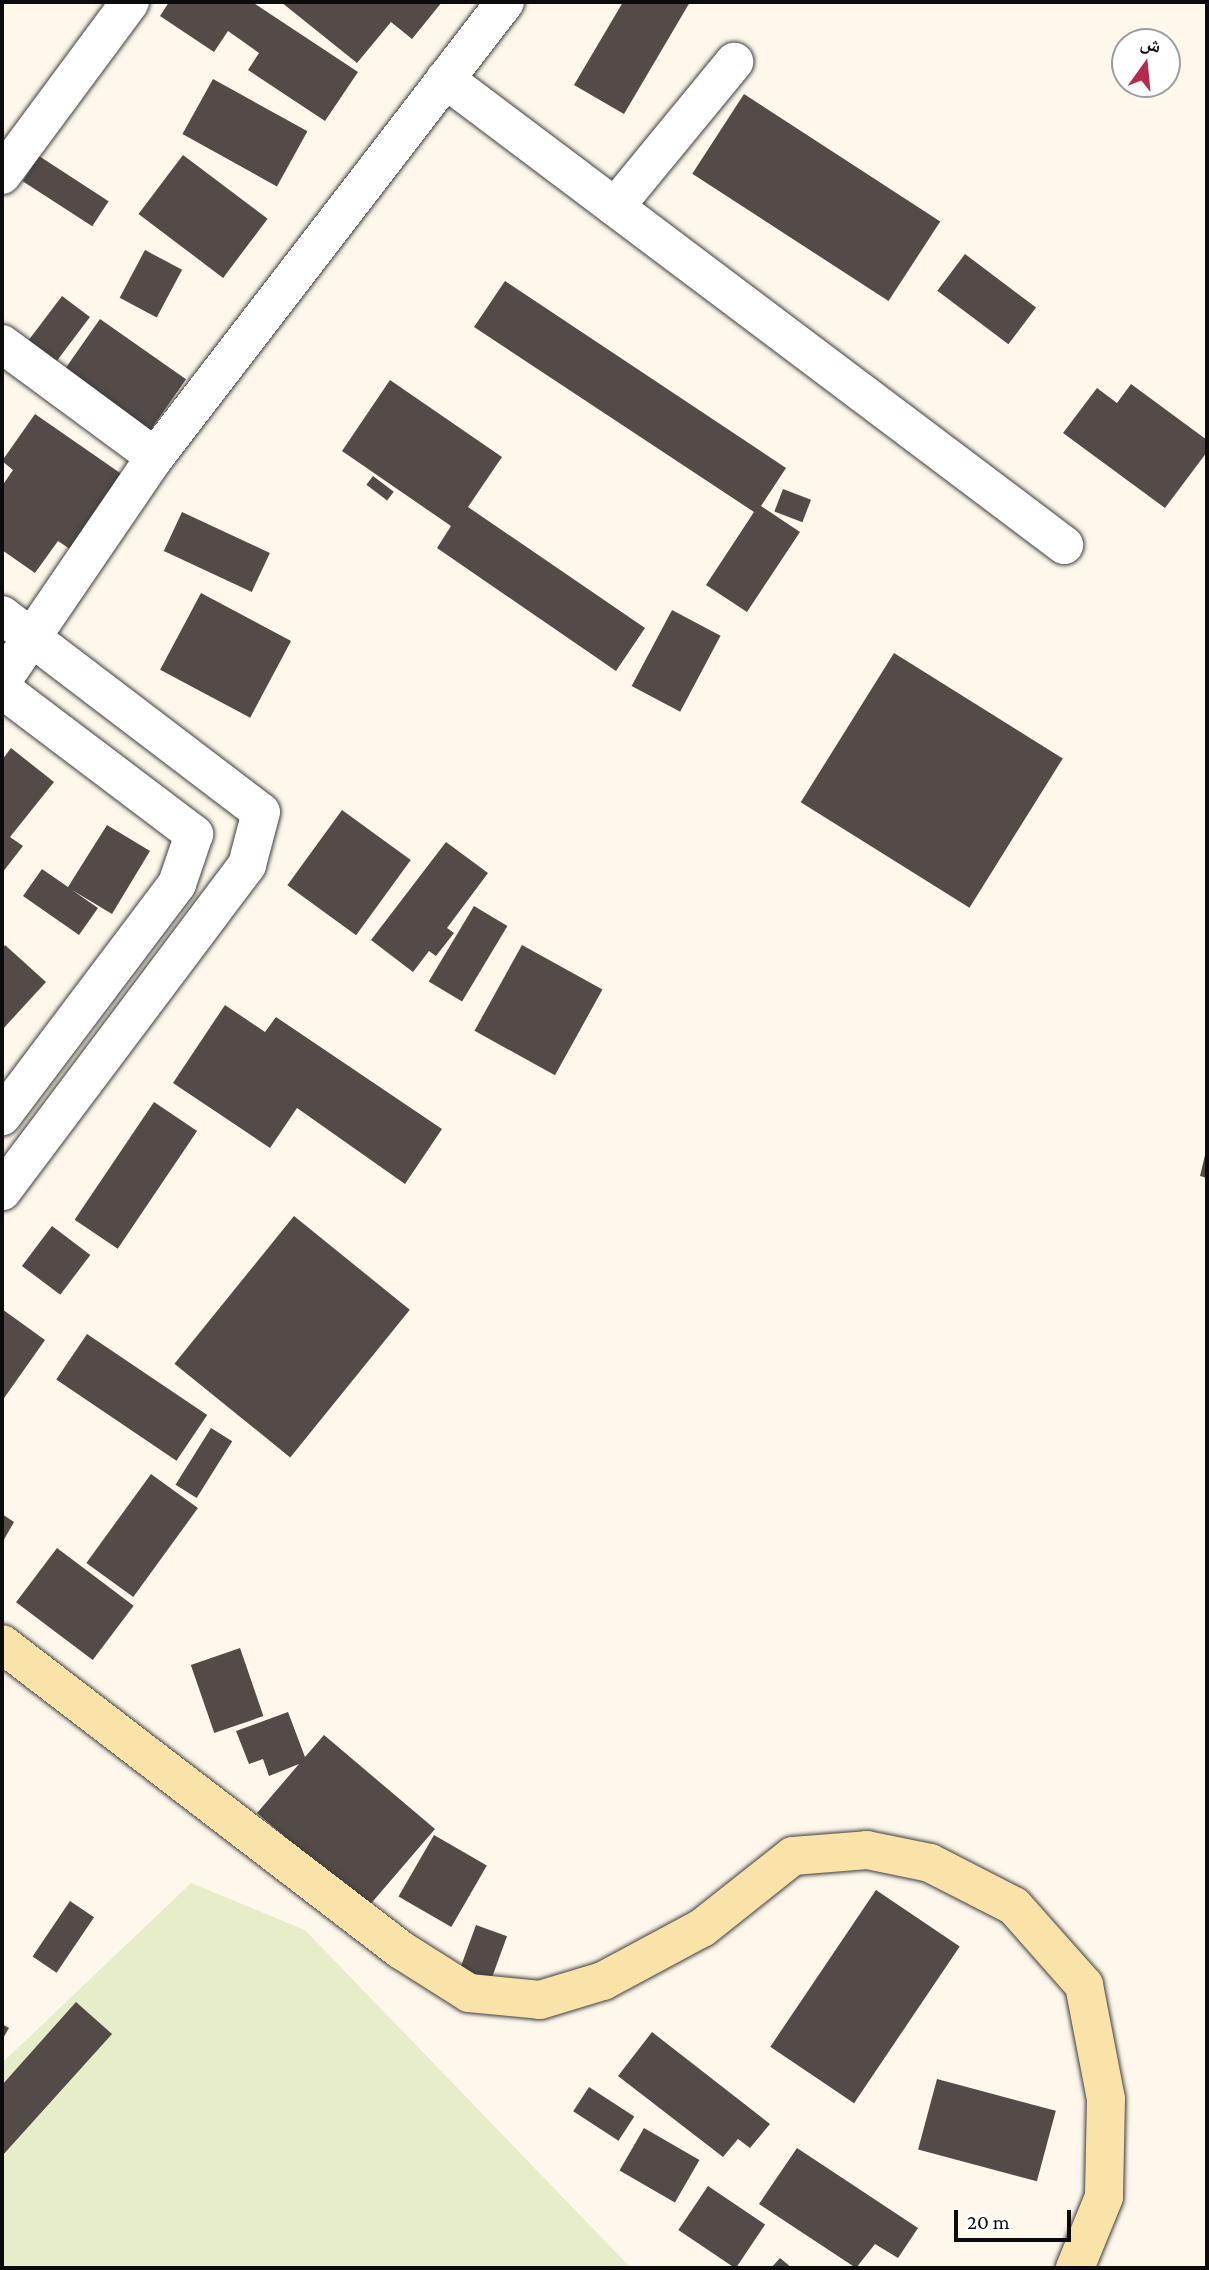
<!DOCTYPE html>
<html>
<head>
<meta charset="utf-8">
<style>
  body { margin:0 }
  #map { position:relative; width:1209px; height:2270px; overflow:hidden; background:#fef7eb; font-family:"Crimson Pro","Noto Naskh Arabic",serif }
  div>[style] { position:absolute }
  .pitch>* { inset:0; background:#e7edc8 }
  .building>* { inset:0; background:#534b48; transform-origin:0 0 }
  .roads { filter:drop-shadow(0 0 2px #3e3e3e) drop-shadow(0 0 2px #3e3e3e) }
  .minor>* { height:38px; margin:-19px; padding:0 19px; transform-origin:19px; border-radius:19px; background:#fff }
  .tertiary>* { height:38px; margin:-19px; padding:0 19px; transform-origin:19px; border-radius:19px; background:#fff }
  .secondary>* { height:38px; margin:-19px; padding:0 19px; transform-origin:19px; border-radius:19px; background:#fae3a9 }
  span { translate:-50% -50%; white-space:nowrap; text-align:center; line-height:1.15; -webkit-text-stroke:7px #fff; paint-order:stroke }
  .frame { position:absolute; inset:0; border:4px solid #0b0b0b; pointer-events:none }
  .north { position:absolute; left:1111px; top:28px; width:70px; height:70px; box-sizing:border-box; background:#fff; border:2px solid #9d9d9d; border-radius:50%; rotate:15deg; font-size:19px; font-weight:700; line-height:28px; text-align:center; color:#0b0b0b }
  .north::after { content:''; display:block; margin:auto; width:24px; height:32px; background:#b32c4b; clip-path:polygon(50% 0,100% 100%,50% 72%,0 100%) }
  .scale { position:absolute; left:954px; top:2210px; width:117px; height:32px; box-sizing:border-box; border:4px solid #0b0b0b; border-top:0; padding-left:9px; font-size:21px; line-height:24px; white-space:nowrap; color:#0b0b0b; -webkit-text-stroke:5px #fff; paint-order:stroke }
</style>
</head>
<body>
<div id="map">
  <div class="pitch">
    <div style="clip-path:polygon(191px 1883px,305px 1930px,631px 2268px,2px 2268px,2px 2063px)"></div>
  </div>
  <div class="building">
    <div style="clip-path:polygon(169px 2px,252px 2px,358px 72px,325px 121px,248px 70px,259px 53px,228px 31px,214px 52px,160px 16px)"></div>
    <div style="clip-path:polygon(281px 2px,442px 2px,412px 39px,391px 22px,357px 63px)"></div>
    <div style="clip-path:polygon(623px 2px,690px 2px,624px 114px,574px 85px)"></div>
    <div style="left:213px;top:79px;width:108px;height:63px;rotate:29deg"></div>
    <div style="left:744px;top:94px;width:234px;height:95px;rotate:33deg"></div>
    <div style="left:183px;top:155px;width:106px;height:74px;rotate:37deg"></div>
    <div style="left:39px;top:156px;width:83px;height:30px;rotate:33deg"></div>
    <div style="left:145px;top:250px;width:42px;height:54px;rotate:28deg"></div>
    <div style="left:965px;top:254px;width:89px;height:46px;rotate:37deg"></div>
    <div style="clip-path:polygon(505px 281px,786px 468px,761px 506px,800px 532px,747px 612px,706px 585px,754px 512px,474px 327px)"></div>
    <div style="left:62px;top:296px;width:35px;height:68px;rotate:37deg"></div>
    <div style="left:100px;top:319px;width:105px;height:79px;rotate:35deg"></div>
    <div style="clip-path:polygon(390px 380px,502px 457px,468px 507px,645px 628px,616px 671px,437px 548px,451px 526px,342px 451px)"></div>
    <div style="clip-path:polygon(1131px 384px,1207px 440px,1207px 452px,1165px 508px,1063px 433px,1097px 388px,1117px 403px)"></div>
    <div style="clip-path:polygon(35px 414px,123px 475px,70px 549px,58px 541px,35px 573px,2px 550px,2px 486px,13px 470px,2px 461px)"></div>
    <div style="left:373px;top:476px;width:26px;height:11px;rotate:37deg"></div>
    <div style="left:783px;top:489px;width:30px;height:24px;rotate:21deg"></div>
    <div style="left:182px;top:512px;width:97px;height:43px;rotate:25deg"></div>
    <div style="left:201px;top:593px;width:102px;height:87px;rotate:28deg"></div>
    <div style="left:672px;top:610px;width:55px;height:86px;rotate:28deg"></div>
    <div style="left:894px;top:653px;width:199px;height:176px;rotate:32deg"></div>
    <div style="clip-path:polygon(11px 748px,54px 782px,10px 837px,23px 846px,2px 873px,2px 760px)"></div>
    <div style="left:342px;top:810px;width:85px;height:93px;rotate:36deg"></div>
    <div style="clip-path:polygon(107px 825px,150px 851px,112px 914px,72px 890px,98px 908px,79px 935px,23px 896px,42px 869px,68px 887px)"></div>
    <div style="clip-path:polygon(446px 842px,488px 873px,447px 928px,454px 933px,436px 956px,429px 951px,413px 972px,371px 940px)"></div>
    <div style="left:474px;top:906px;width:39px;height:88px;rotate:31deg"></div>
    <div style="clip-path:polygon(5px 945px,46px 982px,2px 1030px,2px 949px)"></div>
    <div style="left:522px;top:945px;width:92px;height:98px;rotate:29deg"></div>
    <div style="clip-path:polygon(225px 1005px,265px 1032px,276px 1017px,442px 1129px,405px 1184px,297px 1108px,270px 1148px,173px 1083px)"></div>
    <div style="left:154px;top:1102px;width:52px;height:142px;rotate:34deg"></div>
    <div style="clip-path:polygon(1206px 1151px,1207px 1151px,1207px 1178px,1200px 1176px)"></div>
    <div style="left:294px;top:1216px;width:149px;height:190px;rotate:39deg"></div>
    <div style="left:52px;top:1226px;width:48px;height:50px;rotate:37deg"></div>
    <div style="clip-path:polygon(2px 1309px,45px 1340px,2px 1401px)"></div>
    <div style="left:87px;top:1334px;width:145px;height:55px;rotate:34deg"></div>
    <div style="left:211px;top:1428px;width:25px;height:67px;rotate:32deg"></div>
    <div style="left:151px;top:1474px;width:58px;height:110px;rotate:36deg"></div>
    <div style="clip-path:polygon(2px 1514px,14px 1522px,2px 1543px)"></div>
    <div style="left:57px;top:1548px;width:96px;height:68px;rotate:37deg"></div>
    <div style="left:240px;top:1648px;width:72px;height:52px;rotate:71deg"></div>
    <div style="clip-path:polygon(288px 1712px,305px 1757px,324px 1735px,435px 1829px,368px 1907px,257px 1813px,299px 1764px,269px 1776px,263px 1759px,249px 1764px,236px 1731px)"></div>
    <div style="left:434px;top:1835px;width:61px;height:71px;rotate:30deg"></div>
    <div style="left:876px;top:1890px;width:101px;height:189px;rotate:34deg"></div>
    <div style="left:70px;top:1901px;width:29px;height:67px;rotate:34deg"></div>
    <div style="left:476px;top:1925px;width:33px;height:53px;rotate:20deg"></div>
    <div style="clip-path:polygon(76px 2002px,112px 2034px,2px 2156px,2px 2085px)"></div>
    <div style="clip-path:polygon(2px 2024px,9px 2028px,2px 2040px)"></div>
    <div style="clip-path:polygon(652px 2032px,770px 2124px,750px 2148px,738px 2139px,723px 2157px,618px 2076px)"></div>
    <div style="left:937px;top:2079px;width:123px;height:73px;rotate:15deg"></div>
    <div style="left:589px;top:2087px;width:54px;height:29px;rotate:33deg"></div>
    <div style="left:644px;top:2128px;width:64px;height:49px;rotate:30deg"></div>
    <div style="clip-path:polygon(797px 2148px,918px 2228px,898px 2258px,875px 2244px,856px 2268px,759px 2204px)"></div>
    <div style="left:708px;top:2186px;width:69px;height:53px;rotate:34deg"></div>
    <div style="clip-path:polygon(780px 2258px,792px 2268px,771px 2268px)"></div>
  </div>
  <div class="roads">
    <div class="minor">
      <div style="left:445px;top:79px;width:775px;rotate:36.97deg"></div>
      <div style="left:2px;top:175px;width:215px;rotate:-53.5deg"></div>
      <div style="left:615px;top:207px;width:188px;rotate:-50.6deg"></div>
      <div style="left:2px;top:344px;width:190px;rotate:36.4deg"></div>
      <div style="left:2px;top:615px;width:325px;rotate:37.3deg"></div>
      <div style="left:261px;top:812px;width:55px;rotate:104.8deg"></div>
      <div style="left:247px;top:865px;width:408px;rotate:126.9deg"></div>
      <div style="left:2px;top:689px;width:241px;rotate:37.1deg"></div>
      <div style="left:194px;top:834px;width:53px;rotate:108.8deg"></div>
      <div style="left:177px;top:884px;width:291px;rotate:127deg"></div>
    </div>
    <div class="tertiary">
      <div style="left:2px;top:681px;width:271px;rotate:-55.7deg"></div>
      <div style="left:155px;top:457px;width:574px;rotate:-52.43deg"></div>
    </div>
    <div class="secondary">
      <div style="left:2px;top:1644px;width:503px;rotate:37.49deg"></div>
      <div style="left:401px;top:1950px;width:80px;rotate:32.3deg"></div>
      <div style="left:469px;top:1993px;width:71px;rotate:5.6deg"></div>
      <div style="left:540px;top:2000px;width:66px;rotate:-16.8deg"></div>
      <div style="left:603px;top:1981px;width:112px;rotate:-28.2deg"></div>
      <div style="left:702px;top:1928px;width:116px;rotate:-38.4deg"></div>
      <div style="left:793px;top:1856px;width:74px;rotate:-4.6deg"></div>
      <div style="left:867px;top:1850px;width:64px;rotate:11.7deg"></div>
      <div style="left:930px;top:1863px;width:94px;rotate:27.1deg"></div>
      <div style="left:1014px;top:1906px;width:106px;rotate:48.5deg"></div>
      <div style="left:1084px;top:1985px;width:116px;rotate:79.1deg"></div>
      <div style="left:1106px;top:2099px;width:98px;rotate:91.2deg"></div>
      <div style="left:1104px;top:2197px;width:77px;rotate:112.2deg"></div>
    </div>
  </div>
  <div class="frame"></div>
  <div class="north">ش</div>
  <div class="scale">20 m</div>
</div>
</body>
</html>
